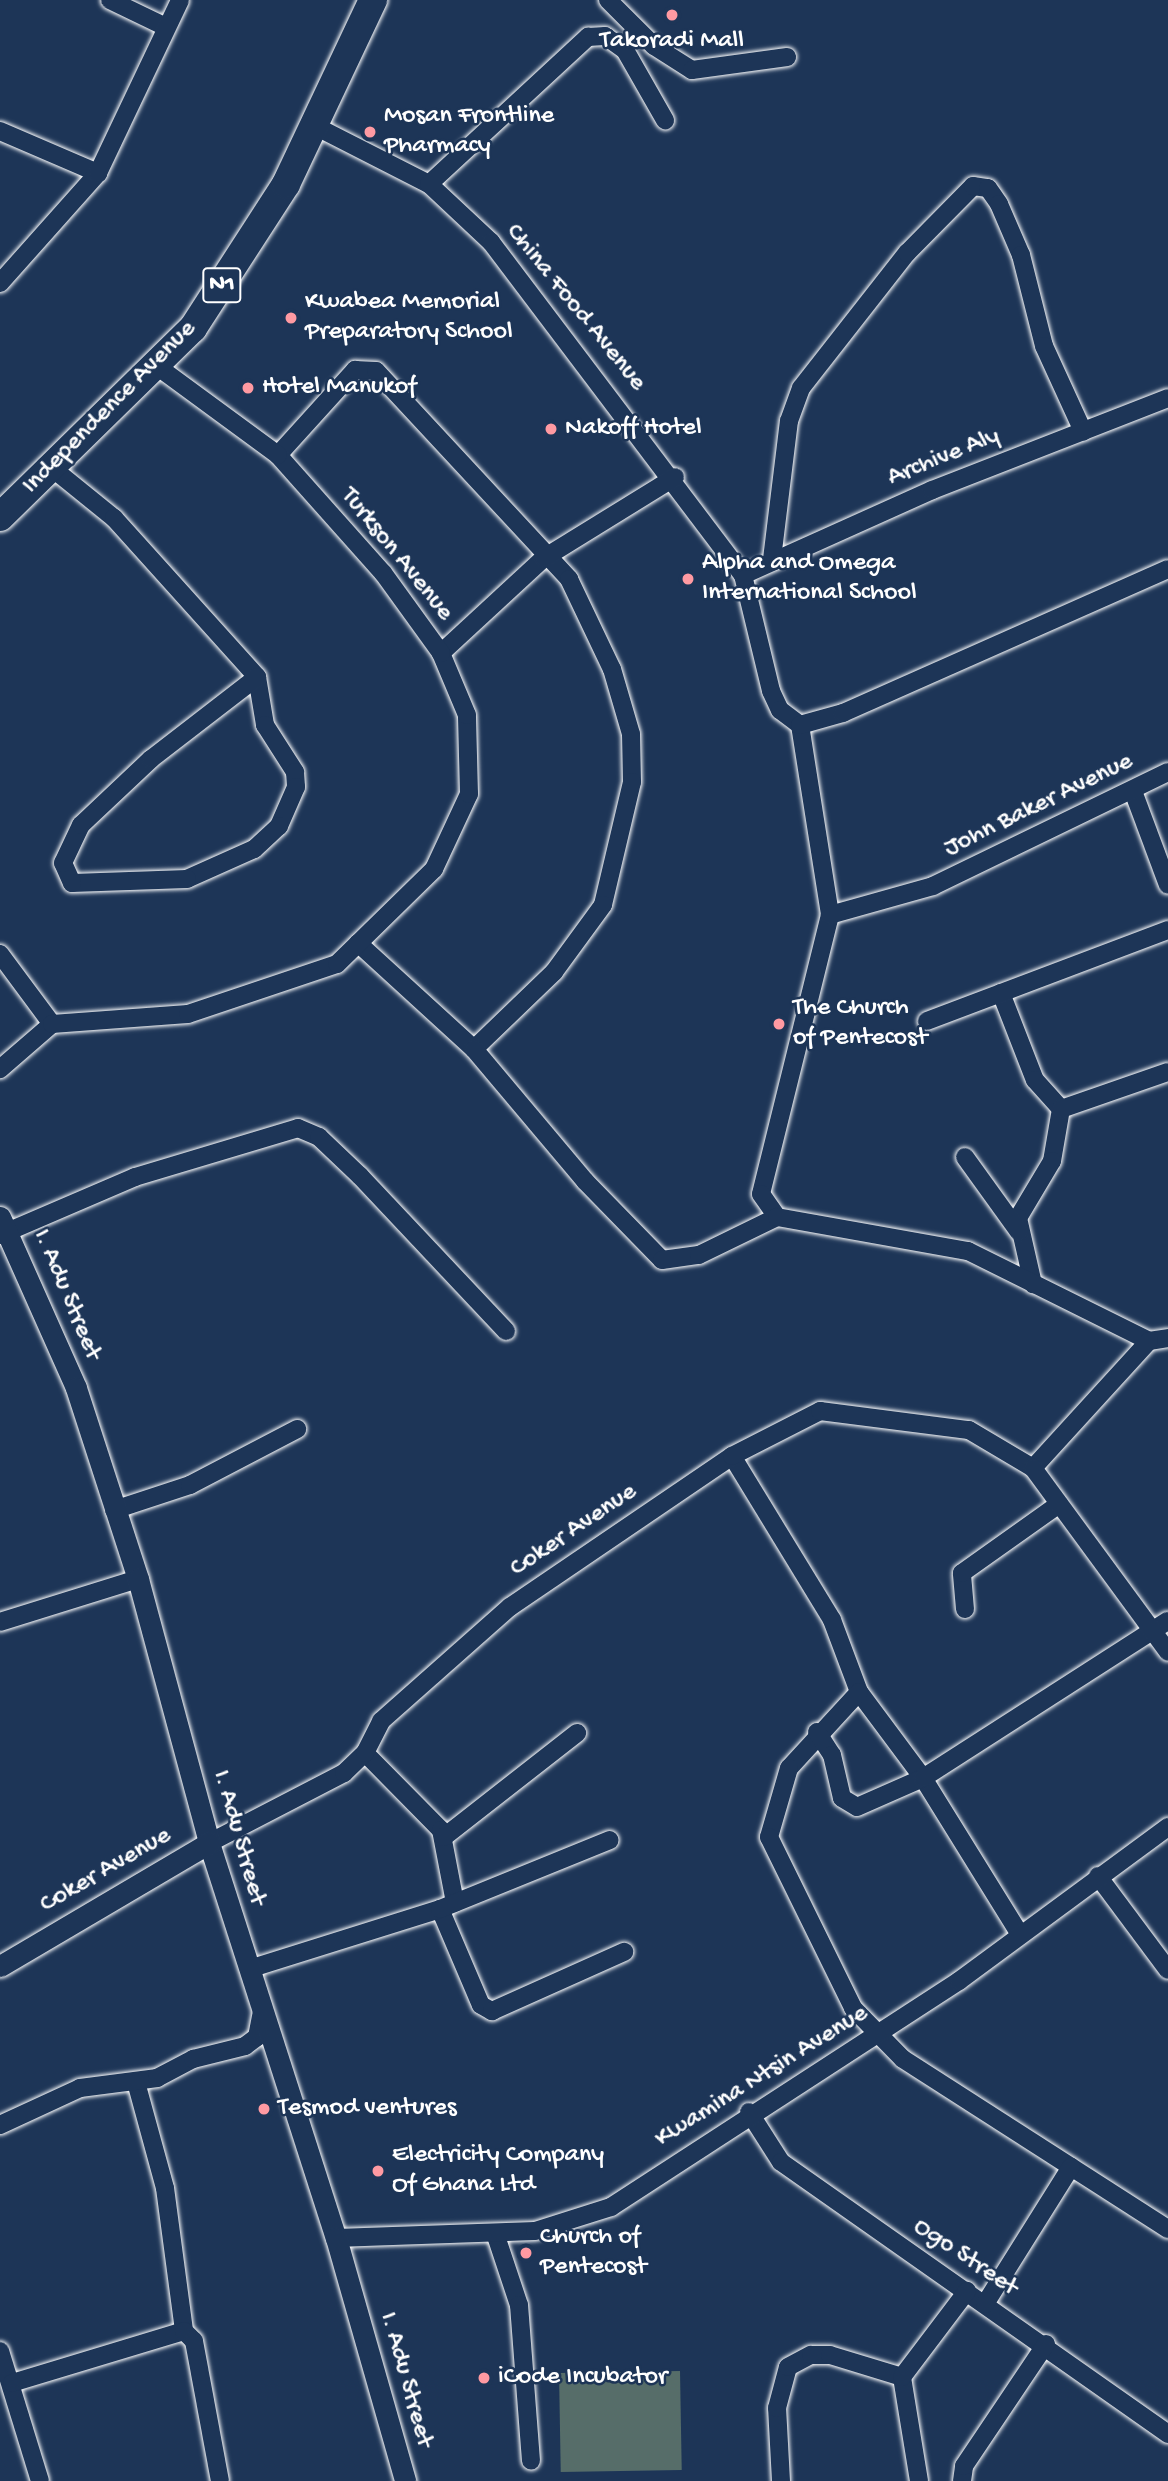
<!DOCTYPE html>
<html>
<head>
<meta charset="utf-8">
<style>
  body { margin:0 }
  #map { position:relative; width:1168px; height:2481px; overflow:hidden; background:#1d3557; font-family:"Gochi Hand",sans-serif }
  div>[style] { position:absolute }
  .green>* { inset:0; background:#566d69; transform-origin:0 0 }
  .roads { filter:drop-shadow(0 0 2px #fff) drop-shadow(0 0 2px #fff) }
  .minor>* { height:18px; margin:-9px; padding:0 9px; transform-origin:9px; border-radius:9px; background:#1d3557 }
  .tertiary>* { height:21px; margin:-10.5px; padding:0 10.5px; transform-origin:10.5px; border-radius:10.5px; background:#1d3557 }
  .trunk>* { height:28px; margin:-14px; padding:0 14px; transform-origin:14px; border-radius:14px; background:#1d3557 }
  .dots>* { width:19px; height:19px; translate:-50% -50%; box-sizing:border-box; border:4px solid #1d3557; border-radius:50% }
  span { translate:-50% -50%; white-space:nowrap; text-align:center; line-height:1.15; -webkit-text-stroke:5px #1d3557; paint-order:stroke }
  .shield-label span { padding:2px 5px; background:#1d3557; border:2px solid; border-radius:5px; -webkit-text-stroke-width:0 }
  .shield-label { font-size:24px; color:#fff; font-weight:700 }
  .poi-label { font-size:26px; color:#fff }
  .left { translate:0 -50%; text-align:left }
  .street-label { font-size:26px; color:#fff }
</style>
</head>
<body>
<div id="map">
  <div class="green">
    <div style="left:680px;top:2371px;width:99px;height:121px;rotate:89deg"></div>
  </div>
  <div class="roads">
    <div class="minor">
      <div style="left:110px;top:0;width:62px;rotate:25.7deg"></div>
      <div style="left:608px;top:0;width:65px;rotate:45deg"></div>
      <div style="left:654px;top:46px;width:45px;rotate:32.3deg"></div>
      <div style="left:692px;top:70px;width:96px;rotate:-7.8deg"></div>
      <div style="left:315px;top:126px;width:128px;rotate:27deg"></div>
      <div style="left:429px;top:184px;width:85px;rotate:43.1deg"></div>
      <div style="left:491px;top:242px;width:418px;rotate:52.9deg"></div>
      <div style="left:743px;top:575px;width:119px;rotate:76.4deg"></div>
      <div style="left:771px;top:691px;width:21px;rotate:65deg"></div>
      <div style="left:780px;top:710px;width:25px;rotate:37deg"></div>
      <div style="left:800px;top:725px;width:192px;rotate:81deg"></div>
      <div style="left:830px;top:915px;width:287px;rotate:103.9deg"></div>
      <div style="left:761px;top:1194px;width:28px;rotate:55deg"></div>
      <div style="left:0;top:131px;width:107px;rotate:23.2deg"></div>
      <div style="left:429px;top:184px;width:217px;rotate:-42.8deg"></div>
      <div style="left:588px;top:37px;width:17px;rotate:-3deg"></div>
      <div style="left:605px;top:36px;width:24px;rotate:35deg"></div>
      <div style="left:625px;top:50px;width:81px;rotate:60.3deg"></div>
      <div style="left:0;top:283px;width:147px;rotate:-48.3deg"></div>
      <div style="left:98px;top:173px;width:191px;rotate:-64.6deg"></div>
      <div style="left:278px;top:455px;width:115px;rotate:-47.8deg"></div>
      <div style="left:355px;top:370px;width:21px;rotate:3deg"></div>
      <div style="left:376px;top:371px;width:284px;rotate:47.1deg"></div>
      <div style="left:569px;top:579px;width:100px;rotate:64.5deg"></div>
      <div style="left:612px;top:669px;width:68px;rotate:73.7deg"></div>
      <div style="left:631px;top:734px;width:48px;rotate:88.8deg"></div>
      <div style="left:632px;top:782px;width:126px;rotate:103.3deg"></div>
      <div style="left:603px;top:905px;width:83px;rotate:126.2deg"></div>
      <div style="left:554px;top:972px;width:111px;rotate:136.1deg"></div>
      <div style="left:474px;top:1049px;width:157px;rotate:-137.6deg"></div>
      <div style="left:52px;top:468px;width:80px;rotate:38.9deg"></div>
      <div style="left:114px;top:518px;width:214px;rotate:48deg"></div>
      <div style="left:257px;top:677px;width:49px;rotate:80.5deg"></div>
      <div style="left:265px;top:725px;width:56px;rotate:57.4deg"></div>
      <div style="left:295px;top:772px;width:15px;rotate:86deg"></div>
      <div style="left:296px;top:787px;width:43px;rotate:113.6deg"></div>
      <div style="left:279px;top:826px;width:34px;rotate:137deg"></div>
      <div style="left:254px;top:849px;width:73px;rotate:155.9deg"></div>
      <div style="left:187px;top:879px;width:115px;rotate:178deg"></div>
      <div style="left:72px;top:883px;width:22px;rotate:-114deg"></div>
      <div style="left:63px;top:863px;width:42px;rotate:-64.7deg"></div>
      <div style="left:81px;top:825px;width:96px;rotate:-43.3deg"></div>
      <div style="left:151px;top:759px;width:134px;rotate:-37.7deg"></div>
      <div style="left:772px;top:559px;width:139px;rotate:-83deg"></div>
      <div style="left:789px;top:421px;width:35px;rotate:-70deg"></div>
      <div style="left:801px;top:388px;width:172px;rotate:-51.9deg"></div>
      <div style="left:907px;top:253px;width:94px;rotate:-45.4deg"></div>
      <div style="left:973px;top:186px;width:15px;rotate:8deg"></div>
      <div style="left:988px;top:188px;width:19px;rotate:55deg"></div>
      <div style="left:999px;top:204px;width:56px;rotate:66.7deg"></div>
      <div style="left:1021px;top:255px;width:94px;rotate:75.8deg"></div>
      <div style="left:1044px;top:346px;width:94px;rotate:65.4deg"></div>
      <div style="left:743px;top:575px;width:207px;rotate:-24.2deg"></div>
      <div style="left:932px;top:490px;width:253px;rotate:-21.3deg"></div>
      <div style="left:441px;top:653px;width:140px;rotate:-42.7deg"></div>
      <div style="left:544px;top:558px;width:154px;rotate:-31.7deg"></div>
      <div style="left:800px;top:725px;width:45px;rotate:-15.6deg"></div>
      <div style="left:843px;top:713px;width:355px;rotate:-23.9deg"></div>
      <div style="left:1133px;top:791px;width:100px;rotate:69.6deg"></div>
      <div style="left:830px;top:915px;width:107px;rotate:-15.7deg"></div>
      <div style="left:933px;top:886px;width:261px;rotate:-25.9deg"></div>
      <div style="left:0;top:954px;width:87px;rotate:53.4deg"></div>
      <div style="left:52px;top:1024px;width:69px;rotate:139.1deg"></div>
      <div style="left:1001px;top:993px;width:93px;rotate:68.7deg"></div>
      <div style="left:1035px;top:1080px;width:39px;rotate:48deg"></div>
      <div style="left:1061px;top:1109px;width:53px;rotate:99.8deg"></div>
      <div style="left:1052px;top:1161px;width:66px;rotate:120.8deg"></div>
      <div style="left:1018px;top:1218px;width:68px;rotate:77.2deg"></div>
      <div style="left:927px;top:1021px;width:258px;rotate:-20.7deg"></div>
      <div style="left:52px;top:1024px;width:136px;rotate:-4.2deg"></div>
      <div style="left:188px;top:1014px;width:157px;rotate:-18.6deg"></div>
      <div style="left:337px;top:964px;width:136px;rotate:-44.4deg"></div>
      <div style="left:434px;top:869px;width:83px;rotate:-65deg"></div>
      <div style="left:469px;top:794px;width:79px;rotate:-91.5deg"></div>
      <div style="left:467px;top:715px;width:67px;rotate:-112.8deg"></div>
      <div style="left:441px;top:653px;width:99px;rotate:-125.9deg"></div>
      <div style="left:383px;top:573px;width:158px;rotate:-131.7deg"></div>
      <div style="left:278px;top:455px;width:150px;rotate:-143.7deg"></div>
      <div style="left:474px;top:1049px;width:172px;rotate:49.9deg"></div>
      <div style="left:585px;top:1181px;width:110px;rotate:45.7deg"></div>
      <div style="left:662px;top:1260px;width:37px;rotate:-8deg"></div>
      <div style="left:699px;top:1255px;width:87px;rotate:-26deg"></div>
      <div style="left:777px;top:1217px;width:194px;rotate:10.1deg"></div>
      <div style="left:968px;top:1251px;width:202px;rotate:26.4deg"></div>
      <div style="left:1149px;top:1341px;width:19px;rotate:-9deg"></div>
      <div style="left:1061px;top:1109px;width:113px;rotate:-19.1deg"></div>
      <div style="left:965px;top:1157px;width:92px;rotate:54.2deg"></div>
      <div style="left:0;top:1235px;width:147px;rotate:-23.2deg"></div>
      <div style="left:135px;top:1177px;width:170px;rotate:-16.7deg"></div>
      <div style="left:298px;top:1128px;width:23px;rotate:23deg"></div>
      <div style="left:319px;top:1137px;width:57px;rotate:43.6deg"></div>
      <div style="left:360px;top:1176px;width:213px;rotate:46.7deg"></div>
      <div style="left:732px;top:1456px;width:192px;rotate:58.6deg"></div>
      <div style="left:832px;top:1620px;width:77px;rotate:69.4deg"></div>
      <div style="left:859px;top:1692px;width:107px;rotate:53.3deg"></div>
      <div style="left:923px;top:1778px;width:182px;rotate:58.2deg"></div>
      <div style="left:1033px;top:1468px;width:172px;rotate:-47.6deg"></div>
      <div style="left:114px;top:1510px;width:80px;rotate:-18.2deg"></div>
      <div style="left:190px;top:1485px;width:121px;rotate:-27.6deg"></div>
      <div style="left:965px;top:1609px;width:36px;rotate:-95deg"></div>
      <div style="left:962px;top:1573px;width:119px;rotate:-35.4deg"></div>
      <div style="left:0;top:1622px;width:145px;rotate:-17.3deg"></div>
      <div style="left:859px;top:1692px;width:103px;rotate:132.6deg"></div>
      <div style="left:789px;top:1768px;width:72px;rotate:106.2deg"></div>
      <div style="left:769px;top:1837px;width:191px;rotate:63.8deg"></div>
      <div style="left:853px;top:2008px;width:71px;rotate:45.6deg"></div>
      <div style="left:903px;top:2059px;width:315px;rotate:32.7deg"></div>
      <div style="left:817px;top:1732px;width:27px;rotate:57deg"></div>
      <div style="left:832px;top:1755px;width:44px;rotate:76.9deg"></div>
      <div style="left:842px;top:1798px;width:17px;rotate:31deg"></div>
      <div style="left:857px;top:1807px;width:72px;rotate:-23.7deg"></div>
      <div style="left:923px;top:1778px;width:291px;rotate:-32.7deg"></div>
      <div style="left:365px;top:1753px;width:108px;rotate:45.4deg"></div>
      <div style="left:441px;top:1830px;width:74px;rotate:79.1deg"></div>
      <div style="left:444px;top:1837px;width:169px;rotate:-38deg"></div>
      <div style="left:209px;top:1843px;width:152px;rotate:-27.4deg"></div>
      <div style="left:344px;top:1773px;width:29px;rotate:-44deg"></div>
      <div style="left:365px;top:1753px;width:36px;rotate:-63deg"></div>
      <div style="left:381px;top:1721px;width:172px;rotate:-41.5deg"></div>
      <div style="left:510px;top:1607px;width:268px;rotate:-34.2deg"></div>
      <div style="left:732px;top:1456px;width:99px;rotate:-27.1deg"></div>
      <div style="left:820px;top:1411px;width:150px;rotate:7.3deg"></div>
      <div style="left:969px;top:1430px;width:74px;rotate:30.7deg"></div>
      <div style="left:1033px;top:1468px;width:228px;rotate:53.7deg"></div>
      <div style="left:1098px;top:1876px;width:117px;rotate:53.3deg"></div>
      <div style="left:440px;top:1909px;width:104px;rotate:66.9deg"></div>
      <div style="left:481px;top:2005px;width:13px;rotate:29deg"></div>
      <div style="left:492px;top:2011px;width:145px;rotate:-24.1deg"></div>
      <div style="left:249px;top:1969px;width:200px;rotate:-17.4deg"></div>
      <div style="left:440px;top:1909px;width:183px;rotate:-22.1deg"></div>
      <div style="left:136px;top:2082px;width:110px;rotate:74.7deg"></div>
      <div style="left:165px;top:2188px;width:144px;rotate:82.4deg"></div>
      <div style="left:749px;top:2112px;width:59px;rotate:57.4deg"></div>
      <div style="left:781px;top:2162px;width:473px;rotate:35.1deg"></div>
      <div style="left:0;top:2125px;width:88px;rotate:-24.8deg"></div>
      <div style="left:80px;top:2088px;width:78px;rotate:-7.4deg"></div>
      <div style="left:157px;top:2078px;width:41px;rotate:-27.8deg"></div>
      <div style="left:193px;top:2059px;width:54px;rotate:-14deg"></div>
      <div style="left:245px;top:2046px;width:15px;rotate:-37deg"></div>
      <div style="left:257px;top:2037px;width:26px;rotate:-79deg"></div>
      <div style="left:495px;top:2233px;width:76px;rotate:71.6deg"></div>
      <div style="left:519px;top:2305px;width:156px;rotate:85.6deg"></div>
      <div style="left:336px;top:2238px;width:199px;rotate:-2deg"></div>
      <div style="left:535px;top:2231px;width:80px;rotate:-17.5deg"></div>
      <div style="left:611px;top:2207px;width:415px;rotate:-33deg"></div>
      <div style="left:959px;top:1981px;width:260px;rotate:-36.4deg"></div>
      <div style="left:985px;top:2304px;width:162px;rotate:-57.9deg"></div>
      <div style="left:0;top:2351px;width:136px;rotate:72.9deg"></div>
      <div style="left:12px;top:2383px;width:180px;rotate:-16.8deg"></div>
      <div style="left:184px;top:2331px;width:14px;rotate:45deg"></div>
      <div style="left:194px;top:2341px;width:142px;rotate:79.5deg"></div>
      <div style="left:781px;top:2481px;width:73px;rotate:-93.1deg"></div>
      <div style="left:777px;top:2408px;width:42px;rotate:-75deg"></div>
      <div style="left:788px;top:2367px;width:26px;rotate:-28deg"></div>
      <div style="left:811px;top:2355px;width:19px"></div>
      <div style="left:830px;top:2355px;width:75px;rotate:17deg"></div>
      <div style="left:919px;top:2481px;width:105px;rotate:-99.3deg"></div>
      <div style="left:902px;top:2377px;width:108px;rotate:-52.9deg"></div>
      <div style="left:962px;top:2481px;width:15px;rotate:-82deg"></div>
      <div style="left:964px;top:2466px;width:147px;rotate:-56.1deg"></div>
    </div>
    <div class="tertiary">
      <div style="left:0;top:1217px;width:187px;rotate:66deg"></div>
      <div style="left:76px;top:1388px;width:201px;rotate:72deg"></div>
      <div style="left:138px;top:1579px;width:273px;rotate:74.9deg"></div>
      <div style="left:209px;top:1843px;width:415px;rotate:72.2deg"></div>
      <div style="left:336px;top:2238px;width:253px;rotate:74.1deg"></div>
      <div style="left:0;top:1966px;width:243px;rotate:-30.5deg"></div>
    </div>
    <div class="trunk">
      <div style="left:0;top:517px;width:270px;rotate:-44.4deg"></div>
      <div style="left:193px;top:328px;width:171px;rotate:-57.1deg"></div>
      <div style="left:286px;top:184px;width:204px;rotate:-64.7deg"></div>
    </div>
  </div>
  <div class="dots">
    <div style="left:672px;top:15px;background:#ff9aa2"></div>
    <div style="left:370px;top:132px;background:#ff9aa2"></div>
    <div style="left:291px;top:318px;background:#ff9aa2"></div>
    <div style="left:248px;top:388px;background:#ff9aa2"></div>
    <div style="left:551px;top:429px;background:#ff9aa2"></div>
    <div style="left:688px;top:579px;background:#ff9aa2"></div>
    <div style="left:779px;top:1024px;background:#ff9aa2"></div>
    <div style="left:264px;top:2109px;background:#ff9aa2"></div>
    <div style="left:378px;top:2171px;background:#ff9aa2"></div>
    <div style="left:526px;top:2253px;background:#ff9aa2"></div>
    <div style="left:484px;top:2378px;background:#ff9aa2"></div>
  </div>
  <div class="shield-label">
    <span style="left:222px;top:285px">N1</span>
  </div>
  <div class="poi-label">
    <span style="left:672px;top:42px">Takoradi Mall</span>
    <span class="left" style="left:384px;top:132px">Mosan Frontline<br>Pharmacy</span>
    <span class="left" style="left:305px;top:318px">Kwabea Memorial<br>Preparatory School</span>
    <span class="left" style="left:262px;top:388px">Hotel Manukof</span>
    <span class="left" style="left:565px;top:429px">Nakoff Hotel</span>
    <span class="left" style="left:702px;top:579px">Alpha and Omega<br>International School</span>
    <span class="left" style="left:793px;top:1024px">The Church<br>of Pentecost</span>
    <span class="left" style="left:278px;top:2109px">Tesmod ventures</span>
    <span class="left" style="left:392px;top:2171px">Electricity Company<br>Of Ghana Ltd</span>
    <span class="left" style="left:540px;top:2253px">Church of<br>Pentecost</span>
    <span class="left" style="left:498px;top:2378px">iCode Incubator</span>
  </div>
  <div class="street-label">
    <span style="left:575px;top:308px;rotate:51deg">China Food Avenue</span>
    <span style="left:110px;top:408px;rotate:-45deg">Independence Avenue</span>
    <span style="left:944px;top:458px;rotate:-22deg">Archive Aly</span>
    <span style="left:396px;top:555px;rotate:51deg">Turkson Avenue</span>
    <span style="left:1039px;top:806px;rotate:-26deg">John Baker Avenue</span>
    <span style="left:66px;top:1295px;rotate:67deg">I. Adu Street</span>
    <span style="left:574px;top:1531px;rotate:-34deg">Coker Avenue</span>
    <span style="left:238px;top:1838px;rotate:74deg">I. Adu Street</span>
    <span style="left:106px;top:1871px;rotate:-30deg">Coker Avenue</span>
    <span style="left:762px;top:2077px;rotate:-32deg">Kwamina Ntsin Avenue</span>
    <span style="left:965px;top:2258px;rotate:34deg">Ogo Street</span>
    <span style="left:405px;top:2380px;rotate:74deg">I. Adu Street</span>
  </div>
</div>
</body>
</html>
